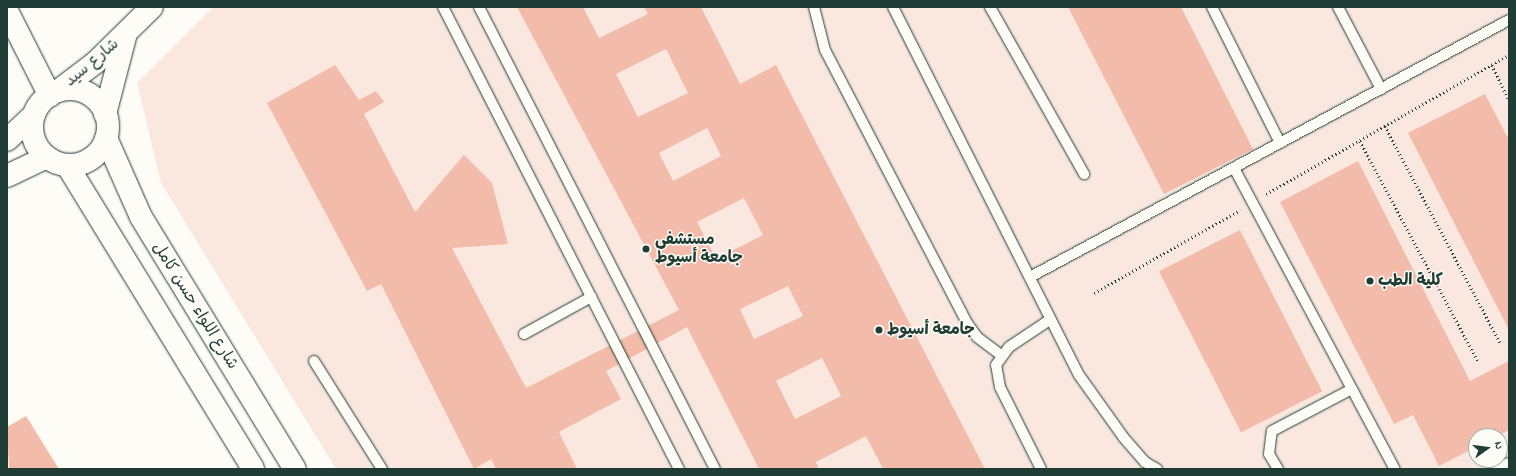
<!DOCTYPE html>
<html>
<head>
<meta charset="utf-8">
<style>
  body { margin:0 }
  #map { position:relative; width:1516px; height:476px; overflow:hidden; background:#fdfcf7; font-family:"Indie Flower","Playpen Sans Arabic",sans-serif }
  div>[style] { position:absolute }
  .built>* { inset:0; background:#fae8e0 }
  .building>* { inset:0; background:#f3bba9; transform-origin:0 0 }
  .path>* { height:2.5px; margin-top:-1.25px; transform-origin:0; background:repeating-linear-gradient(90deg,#1f3d34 0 1px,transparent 0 4px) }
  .roads { filter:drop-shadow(0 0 1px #1f3d34) drop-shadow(0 0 1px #1f3d34) }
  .service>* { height:10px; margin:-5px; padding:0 5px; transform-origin:5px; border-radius:5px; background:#fdfcf7 }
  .tertiary>* { height:22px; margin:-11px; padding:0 11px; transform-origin:11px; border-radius:11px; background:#fdfcf7 }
  .secondary>* { height:22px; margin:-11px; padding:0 11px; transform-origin:11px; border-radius:11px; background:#fdfcf7 }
  .secondary>.ring { margin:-11px; padding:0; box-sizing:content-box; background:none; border:22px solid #fdfcf7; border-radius:50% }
  .dots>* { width:11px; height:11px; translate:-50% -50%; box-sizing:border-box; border:2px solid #fdfcf7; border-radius:50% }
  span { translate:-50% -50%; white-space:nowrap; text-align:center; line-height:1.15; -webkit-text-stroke:3px #fdfcf7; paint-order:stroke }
  .street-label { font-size:16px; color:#1f3d34 }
  .poi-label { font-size:16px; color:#1f3d34; font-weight:700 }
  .left { translate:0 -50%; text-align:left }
  .frame { position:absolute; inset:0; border:8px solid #1f3d34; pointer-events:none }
  .north { position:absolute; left:1468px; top:428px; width:40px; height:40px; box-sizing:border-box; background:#fdfcf7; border:1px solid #a4b0a9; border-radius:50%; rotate:76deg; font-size:11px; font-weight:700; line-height:16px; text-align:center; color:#1f3d34 }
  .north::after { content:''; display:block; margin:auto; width:14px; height:18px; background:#1f3d34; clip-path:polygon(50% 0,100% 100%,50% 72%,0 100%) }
</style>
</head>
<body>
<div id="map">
  <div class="built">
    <div style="clip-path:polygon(evenodd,213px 7px,1509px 7px,1509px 469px,336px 469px,161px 183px,137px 83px,213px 7px,1476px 436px,1500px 436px,1500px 460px,1476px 460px,1476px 436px)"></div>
  </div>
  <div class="building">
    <div style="clip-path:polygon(evenodd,517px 7px,583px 7px,599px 38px,648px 14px,644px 7px,701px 7px,740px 84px,776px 65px,985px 469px,883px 469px,866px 436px,816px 462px,819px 469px,759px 469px,687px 327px,606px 371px,621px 399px,559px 432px,577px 469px,496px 469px,491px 459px,474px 469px,381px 284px,367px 291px,267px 103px,335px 65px,359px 100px,376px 91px,384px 102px,364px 114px,415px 212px,464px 155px,492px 183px,508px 244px,452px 248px,526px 388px,679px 310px,517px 7px,666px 49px,688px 93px,638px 117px,616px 74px,666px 49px,517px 7px,707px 128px,721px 156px,673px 181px,659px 153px,707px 128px,517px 7px,744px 198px,763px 235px,716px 259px,697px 222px,744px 198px,517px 7px,788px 286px,803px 316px,754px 339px,740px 309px,788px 286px,517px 7px,822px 358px,841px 396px,795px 419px,776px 381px,822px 358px)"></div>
    <div style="clip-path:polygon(1068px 7px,1181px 7px,1253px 149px,1164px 194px)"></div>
    <div style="clip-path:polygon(1485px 94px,1509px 140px,1509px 330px,1408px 133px)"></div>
    <div style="clip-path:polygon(1358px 161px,1470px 381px,1509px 361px,1509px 430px,1497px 436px,1476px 436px,1476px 447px,1439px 466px,1413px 415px,1394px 424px,1280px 202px)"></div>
    <div style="left:1240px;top:230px;width:181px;height:91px;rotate:63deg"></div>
    <div style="clip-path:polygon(26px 416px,59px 469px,9px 469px,7px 427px)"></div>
  </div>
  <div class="path">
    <div style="left:1492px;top:65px;width:39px;rotate:64deg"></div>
    <div style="left:1385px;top:126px;width:247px;rotate:62deg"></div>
    <div style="left:1360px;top:141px;width:250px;rotate:61.8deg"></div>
    <div style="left:1266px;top:194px;width:280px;rotate:-29.8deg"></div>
    <div style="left:1094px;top:293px;width:168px;rotate:-29.6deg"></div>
  </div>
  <div class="roads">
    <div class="service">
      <div style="left:443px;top:7px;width:519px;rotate:62.94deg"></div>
      <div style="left:479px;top:7px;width:519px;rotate:62.94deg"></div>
      <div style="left:814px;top:7px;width:44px;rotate:75.7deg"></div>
      <div style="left:825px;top:50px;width:308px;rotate:62.5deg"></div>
      <div style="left:967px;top:323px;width:17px;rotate:54deg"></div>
      <div style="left:977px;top:337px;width:30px;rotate:37deg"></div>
      <div style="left:893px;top:7px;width:412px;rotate:63.2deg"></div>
      <div style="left:1079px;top:375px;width:77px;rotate:54.5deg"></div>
      <div style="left:1124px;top:438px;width:32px;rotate:49deg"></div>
      <div style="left:1145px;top:462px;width:14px;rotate:30deg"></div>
      <div style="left:990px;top:7px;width:192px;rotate:60.6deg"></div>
      <div style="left:1212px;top:7px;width:152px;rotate:63.4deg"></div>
      <div style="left:1338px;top:7px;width:93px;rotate:62.3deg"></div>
      <div style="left:1234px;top:168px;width:341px;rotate:61.9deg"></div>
      <div style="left:1030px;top:277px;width:544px;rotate:-28.22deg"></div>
      <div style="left:524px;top:334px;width:77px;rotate:-28.9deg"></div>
      <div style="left:314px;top:361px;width:128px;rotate:57.8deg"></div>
      <div style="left:1041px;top:469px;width:92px;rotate:-116.6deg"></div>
      <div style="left:1000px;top:387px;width:22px;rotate:-100deg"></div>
      <div style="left:996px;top:365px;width:22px;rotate:-54deg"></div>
      <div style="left:1009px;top:347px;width:50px;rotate:-33.7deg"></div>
      <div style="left:1278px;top:469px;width:17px;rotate:-121deg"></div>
      <div style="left:1269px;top:454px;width:23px;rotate:-83deg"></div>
      <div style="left:1272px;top:431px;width:90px;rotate:-27.7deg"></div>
      <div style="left:1497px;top:469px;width:13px;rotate:-27deg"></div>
    </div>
    <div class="tertiary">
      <div style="left:7px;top:11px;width:95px;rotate:63.2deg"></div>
      <div style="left:7px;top:140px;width:37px;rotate:-43deg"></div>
      <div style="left:7px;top:176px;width:44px;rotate:-25.4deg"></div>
    </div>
    <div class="secondary">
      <div class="ring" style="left:32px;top:89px;width:54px;height:54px"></div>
      <div style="left:58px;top:91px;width:48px;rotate:-37.3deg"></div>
      <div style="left:96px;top:62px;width:78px;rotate:-44.5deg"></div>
      <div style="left:105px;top:114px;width:80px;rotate:-75.4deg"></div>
      <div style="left:106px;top:138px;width:86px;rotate:66.1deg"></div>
      <div style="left:141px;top:217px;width:295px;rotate:58.6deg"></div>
      <div style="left:67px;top:165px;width:356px;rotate:58.5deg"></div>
    </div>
  </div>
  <div class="dots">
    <div style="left:646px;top:249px;background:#1f3d34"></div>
    <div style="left:1370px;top:281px;background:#1f3d34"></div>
    <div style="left:879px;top:330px;background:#1f3d34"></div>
  </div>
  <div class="street-label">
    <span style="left:92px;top:63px;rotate:-40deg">شارع سيد</span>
    <span style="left:195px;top:306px;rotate:58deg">شارع اللواء حسن كامل</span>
  </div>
  <div class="poi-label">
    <span class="left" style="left:655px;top:249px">مستشفی<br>جامعة أسيوط</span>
    <span class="left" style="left:1378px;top:281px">كلية الطب</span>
    <span class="left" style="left:887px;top:330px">جامعة أسيوط</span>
  </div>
  <div class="frame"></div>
  <div class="north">N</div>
</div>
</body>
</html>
